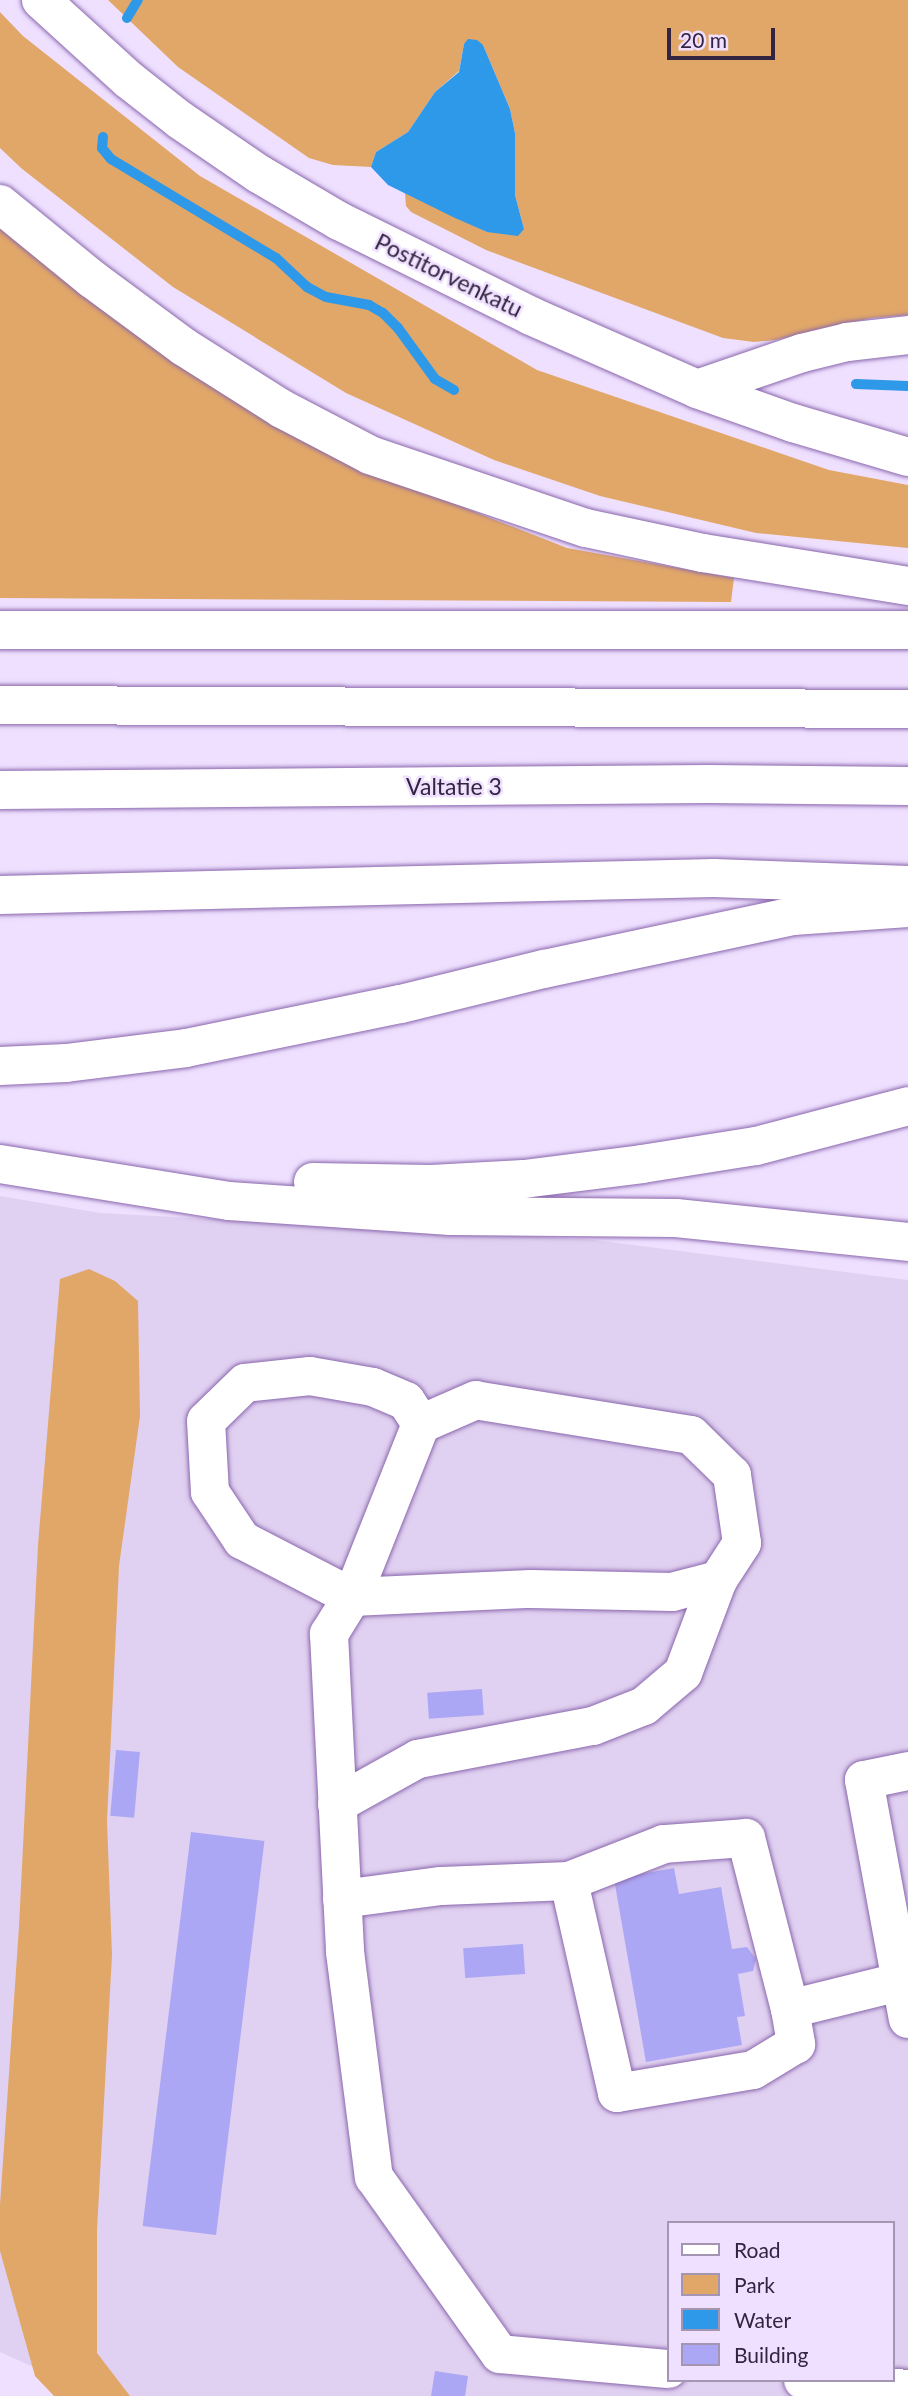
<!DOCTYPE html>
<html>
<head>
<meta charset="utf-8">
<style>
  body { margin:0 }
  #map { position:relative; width:908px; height:2396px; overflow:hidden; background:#efe0ff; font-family:Lato,sans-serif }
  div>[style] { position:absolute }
  .built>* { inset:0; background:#e0d0f1 }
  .green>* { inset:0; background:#e1a769 }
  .water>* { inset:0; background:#2e98e9 }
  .stream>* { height:10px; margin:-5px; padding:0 5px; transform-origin:5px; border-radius:5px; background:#2e98e9 }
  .building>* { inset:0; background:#aca7f4; transform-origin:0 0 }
  .roads { filter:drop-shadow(0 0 2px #8a67ad) drop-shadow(0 0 2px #8a67ad) }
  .minor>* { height:38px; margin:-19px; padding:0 19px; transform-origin:19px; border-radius:19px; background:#fff }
  .highway>* { height:38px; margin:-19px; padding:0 19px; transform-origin:19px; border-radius:19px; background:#fff }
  span { translate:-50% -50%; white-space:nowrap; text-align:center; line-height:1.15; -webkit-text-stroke:5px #efe0ff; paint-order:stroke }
  .street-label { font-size:23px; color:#332441 }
  .legend { position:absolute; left:667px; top:2221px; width:228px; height:161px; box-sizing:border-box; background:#efe0ff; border:2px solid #a495b3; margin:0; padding:9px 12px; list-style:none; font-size:21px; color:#332441 }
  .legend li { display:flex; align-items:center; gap:14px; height:35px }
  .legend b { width:35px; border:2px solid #a495b3 }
  .scale { position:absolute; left:667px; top:28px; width:108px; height:32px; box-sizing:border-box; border:4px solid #332441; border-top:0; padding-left:9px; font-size:21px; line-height:24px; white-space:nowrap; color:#332441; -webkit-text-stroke:5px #efe0ff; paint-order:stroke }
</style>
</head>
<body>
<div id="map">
  <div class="built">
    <div style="clip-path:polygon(evenodd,0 1196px,100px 1213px,594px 1240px,908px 1280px,908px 2396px,98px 2396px,0 2352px,0 1196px,668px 2223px,892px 2223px,892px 2380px,668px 2380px,668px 2223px)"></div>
  </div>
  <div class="green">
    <div style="clip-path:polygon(108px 0,908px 0,908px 315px,872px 318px,775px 340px,754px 342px,723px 338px,486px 250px,411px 212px,406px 206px,405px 193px,487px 232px,524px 229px,515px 195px,515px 133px,510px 109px,483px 45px,464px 44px,459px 71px,435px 92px,408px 132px,376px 152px,371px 167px,333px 165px,309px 158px,178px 67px)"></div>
    <div style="clip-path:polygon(0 12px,23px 36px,200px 176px,537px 370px,829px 470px,908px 485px,908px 548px,756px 533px,600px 496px,494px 460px,346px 393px,173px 287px,21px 168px,0 148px)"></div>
    <div style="clip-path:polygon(0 224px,368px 470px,567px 548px,734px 578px,731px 602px,0 598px)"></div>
    <div style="clip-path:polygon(89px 1269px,115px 1281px,138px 1301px,140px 1416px,119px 1566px,107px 1821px,112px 1955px,97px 2230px,97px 2353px,130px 2396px,54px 2396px,35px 2376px,0 2251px,0 2205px,19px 1927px,38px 1545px,60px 1279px)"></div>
  </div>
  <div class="water">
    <div style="clip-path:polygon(468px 39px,477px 40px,483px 45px,510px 109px,515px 133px,515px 195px,524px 229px,518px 236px,487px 232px,455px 218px,388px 185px,371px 167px,376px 152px,408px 132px,435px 92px,459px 72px,464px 44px)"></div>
  </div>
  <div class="stream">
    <div style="left:127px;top:18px;width:21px;rotate:-59deg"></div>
    <div style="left:103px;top:137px;width:11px;rotate:95deg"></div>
    <div style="left:102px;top:148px;width:14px;rotate:51deg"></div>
    <div style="left:111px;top:159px;width:192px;rotate:31deg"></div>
    <div style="left:276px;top:258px;width:42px;rotate:43.1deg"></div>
    <div style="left:307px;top:287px;width:21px;rotate:28deg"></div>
    <div style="left:326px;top:297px;width:44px;rotate:10.5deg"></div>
    <div style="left:369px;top:305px;width:16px;rotate:30deg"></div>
    <div style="left:383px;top:313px;width:21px;rotate:45deg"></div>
    <div style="left:398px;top:328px;width:63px;rotate:54deg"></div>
    <div style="left:435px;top:379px;width:22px;rotate:30deg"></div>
    <div style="left:856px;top:384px;width:52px;rotate:2.2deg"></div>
  </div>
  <div class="building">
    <div style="left:482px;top:1689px;width:26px;height:55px;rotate:86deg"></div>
    <div style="left:116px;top:1750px;width:24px;height:66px;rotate:5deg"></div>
    <div style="left:191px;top:1832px;width:74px;height:397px;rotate:7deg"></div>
    <div style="clip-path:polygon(674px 1868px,679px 1894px,721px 1887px,732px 1949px,747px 1947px,756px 1959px,753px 1971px,738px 1974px,745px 2016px,737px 2017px,742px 2045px,646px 2062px,614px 1879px)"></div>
    <div style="left:523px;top:1944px;width:30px;height:60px;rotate:86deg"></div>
    <div style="clip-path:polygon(435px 2371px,468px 2376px,465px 2396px,431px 2396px)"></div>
  </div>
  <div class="roads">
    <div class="minor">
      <div style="left:41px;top:0;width:119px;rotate:42.3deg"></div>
      <div style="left:129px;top:80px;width:65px;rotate:38.1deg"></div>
      <div style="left:180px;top:120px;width:96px;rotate:34.4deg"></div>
      <div style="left:259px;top:174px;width:93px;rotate:30.4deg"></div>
      <div style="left:339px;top:221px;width:214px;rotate:26.3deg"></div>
      <div style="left:531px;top:316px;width:181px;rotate:23.7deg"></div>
      <div style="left:697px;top:389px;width:102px;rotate:19.5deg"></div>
      <div style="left:793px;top:423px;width:120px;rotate:16.5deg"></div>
      <div style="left:697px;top:389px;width:111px;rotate:-18.9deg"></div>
      <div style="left:802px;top:353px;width:46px;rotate:-13.7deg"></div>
      <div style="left:847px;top:342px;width:61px;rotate:-6.5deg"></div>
      <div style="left:421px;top:1424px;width:27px;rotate:-123deg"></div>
      <div style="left:406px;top:1401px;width:36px;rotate:-157deg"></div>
      <div style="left:373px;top:1387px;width:64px;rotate:-170.1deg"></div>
      <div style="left:310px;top:1376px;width:65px;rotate:173.9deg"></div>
      <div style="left:245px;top:1383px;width:54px;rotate:135.7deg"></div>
      <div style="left:206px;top:1421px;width:71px;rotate:86.8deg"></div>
      <div style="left:210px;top:1492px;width:58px;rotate:56.3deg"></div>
      <div style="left:242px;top:1540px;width:124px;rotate:27.4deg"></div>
      <div style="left:352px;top:1597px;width:179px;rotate:-2.6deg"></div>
      <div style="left:531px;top:1589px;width:141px;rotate:1.2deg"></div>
      <div style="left:672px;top:1592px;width:48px;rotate:-14.6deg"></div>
      <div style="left:718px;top:1580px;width:44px;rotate:-57deg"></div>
      <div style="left:742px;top:1543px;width:69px;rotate:-98.4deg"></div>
      <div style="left:732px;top:1475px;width:57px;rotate:-135.7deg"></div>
      <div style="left:691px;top:1435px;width:218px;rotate:-170.8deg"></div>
      <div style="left:476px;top:1400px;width:60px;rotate:156.4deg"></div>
      <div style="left:421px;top:1424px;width:186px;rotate:111.7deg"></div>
      <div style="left:352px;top:1597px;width:44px;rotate:121.9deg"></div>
      <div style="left:329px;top:1634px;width:318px;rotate:87.1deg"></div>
      <div style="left:345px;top:1952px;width:227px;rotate:82.7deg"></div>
      <div style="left:374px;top:2177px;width:217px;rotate:54.6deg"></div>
      <div style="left:500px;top:2354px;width:169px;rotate:5.1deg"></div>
      <div style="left:908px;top:1771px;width:45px;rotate:168.4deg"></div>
      <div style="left:864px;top:1780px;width:243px;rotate:79.6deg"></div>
      <div style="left:337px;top:1804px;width:93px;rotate:-29.1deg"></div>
      <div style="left:418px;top:1759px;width:178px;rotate:-10.7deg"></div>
      <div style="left:593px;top:1726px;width:55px;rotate:-21.4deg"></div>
      <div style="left:644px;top:1706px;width:51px;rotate:-40.2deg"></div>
      <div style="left:683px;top:1673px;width:99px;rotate:-69.4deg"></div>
      <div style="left:342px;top:1899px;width:100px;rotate:-7.5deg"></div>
      <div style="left:441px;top:1886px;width:128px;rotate:-2.2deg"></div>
      <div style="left:790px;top:2009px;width:36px;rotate:80deg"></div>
      <div style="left:796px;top:2044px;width:50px;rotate:148.8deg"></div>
      <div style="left:753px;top:2070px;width:138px;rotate:170.4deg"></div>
      <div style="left:617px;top:2093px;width:217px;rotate:-102.8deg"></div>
      <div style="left:569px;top:1881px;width:102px;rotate:-21.3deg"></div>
      <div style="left:664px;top:1844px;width:82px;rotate:-4.2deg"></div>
      <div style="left:746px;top:1838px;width:177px;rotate:75.6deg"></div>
      <div style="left:790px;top:2009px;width:112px;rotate:-13.9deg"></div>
      <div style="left:803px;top:2380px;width:105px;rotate:4.9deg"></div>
    </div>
    <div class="highway">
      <div style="left:0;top:204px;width:119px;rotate:39.2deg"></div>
      <div style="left:92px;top:279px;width:114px;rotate:36.5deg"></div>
      <div style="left:184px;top:347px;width:116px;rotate:32.3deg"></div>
      <div style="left:282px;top:409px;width:99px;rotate:27.6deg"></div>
      <div style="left:370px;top:455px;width:228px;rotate:18.7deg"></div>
      <div style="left:586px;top:528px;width:120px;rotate:12.1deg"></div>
      <div style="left:703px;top:553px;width:208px;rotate:9.1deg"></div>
      <div style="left:0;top:630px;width:908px"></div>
      <div style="left:0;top:705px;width:908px;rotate:0.25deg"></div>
      <div style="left:0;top:790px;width:708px;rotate:-0.49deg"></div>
      <div style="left:708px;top:784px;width:200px;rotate:0.6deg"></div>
      <div style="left:0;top:895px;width:714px;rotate:-1.36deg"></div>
      <div style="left:714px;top:878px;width:194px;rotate:2.1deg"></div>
      <div style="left:0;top:1066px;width:66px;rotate:-2.6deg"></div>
      <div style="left:66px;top:1063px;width:121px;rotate:-7.1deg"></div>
      <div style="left:186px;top:1048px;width:219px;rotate:-11.6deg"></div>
      <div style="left:401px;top:1004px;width:147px;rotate:-13.8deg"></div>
      <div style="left:544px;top:969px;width:255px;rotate:-12deg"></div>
      <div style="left:793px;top:916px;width:115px;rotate:-4deg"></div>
      <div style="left:0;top:1164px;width:232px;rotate:9.2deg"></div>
      <div style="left:229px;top:1201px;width:222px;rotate:3.9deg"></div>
      <div style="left:450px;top:1216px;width:226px;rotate:0.5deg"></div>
      <div style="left:676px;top:1218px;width:233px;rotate:5.9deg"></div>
      <div style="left:313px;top:1182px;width:118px;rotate:1deg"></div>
      <div style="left:431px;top:1184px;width:93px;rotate:-3.1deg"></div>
      <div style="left:524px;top:1179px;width:119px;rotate:-7.2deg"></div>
      <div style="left:642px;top:1164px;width:115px;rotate:-9deg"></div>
      <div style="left:756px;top:1146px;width:157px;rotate:-14.7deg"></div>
    </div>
  </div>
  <div class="street-label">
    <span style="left:449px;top:275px;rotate:26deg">Postitorvenkatu</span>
    <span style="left:454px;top:786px">Valtatie 3</span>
  </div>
  <ul class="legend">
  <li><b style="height:9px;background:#fff"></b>Road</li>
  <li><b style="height:19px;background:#e1a769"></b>Park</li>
  <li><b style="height:19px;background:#2e98e9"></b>Water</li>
  <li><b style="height:19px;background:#aca7f4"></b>Building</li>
  </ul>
  <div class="scale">20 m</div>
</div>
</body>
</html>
